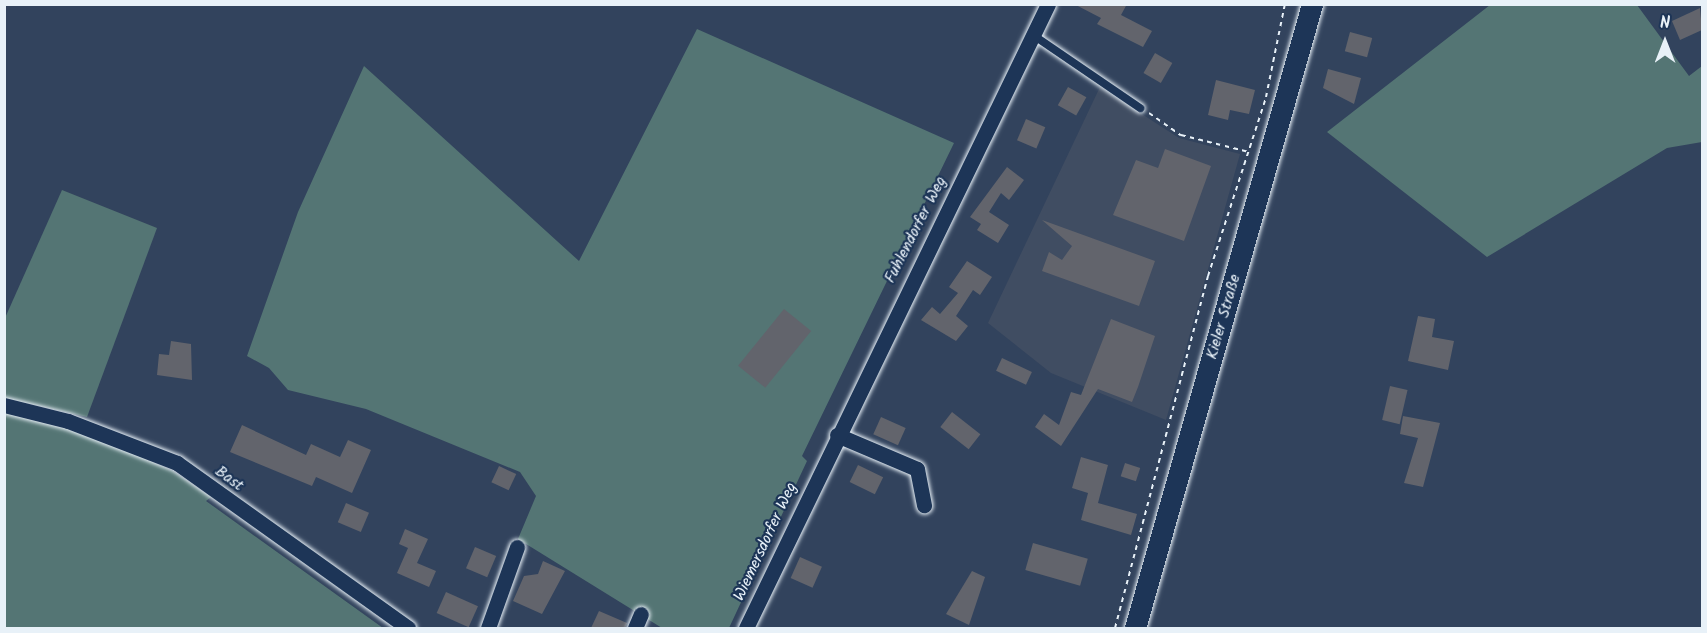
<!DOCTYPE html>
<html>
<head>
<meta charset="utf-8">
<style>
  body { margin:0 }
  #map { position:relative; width:1707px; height:633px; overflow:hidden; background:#32435d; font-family:Kalam,sans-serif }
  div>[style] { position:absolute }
  .built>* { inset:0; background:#404d62 }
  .green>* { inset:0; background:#547574 }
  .building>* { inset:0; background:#62646c; transform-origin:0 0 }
  .path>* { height:2px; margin-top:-1px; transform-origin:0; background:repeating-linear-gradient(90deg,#e8f1f8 0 4.5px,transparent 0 9px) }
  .roads { filter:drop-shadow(0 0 2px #e8f1f8) drop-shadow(0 0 2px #e8f1f8) }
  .lane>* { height:8px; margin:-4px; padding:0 4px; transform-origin:4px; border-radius:4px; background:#1d3557 }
  .street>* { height:15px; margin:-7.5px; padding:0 7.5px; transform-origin:7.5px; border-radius:7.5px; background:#1d3557 }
  .secondary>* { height:21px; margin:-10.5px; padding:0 10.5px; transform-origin:10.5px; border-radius:10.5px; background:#1d3557 }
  span { translate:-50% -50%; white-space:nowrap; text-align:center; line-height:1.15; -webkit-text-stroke:4.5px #1d3557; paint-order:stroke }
  .street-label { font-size:16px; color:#e8f1f8 }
  .frame { position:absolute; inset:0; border:6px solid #e8f1f8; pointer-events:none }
  .north { position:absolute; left:1635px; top:12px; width:60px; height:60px; -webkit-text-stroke:4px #1d3557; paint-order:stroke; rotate:0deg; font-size:16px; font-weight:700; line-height:24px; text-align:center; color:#e8f1f8 }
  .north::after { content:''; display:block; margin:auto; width:21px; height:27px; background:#e8f1f8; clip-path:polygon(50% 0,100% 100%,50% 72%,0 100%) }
</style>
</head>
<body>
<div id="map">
  <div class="built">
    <div style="clip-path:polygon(1100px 87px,1179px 138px,1240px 154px,1166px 420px,1051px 373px,988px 323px)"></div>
  </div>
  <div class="green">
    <div style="clip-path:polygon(1558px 5px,1637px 5px,1689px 76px,1702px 66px,1702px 142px,1667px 148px,1487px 257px,1327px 132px,1490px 5px)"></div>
    <div style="clip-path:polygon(697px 29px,954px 143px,802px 456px,807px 461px,729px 628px,662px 628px,518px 539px,536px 496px,520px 472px,366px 409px,288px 390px,269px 368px,247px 356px,298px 212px,364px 66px,579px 261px)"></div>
    <div style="clip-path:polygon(62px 190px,157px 228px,87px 417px,5px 398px,5px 318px)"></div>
    <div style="clip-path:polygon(4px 410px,69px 426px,173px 471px,211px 497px,206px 501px,383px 628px,5px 628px)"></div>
  </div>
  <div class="building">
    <div style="clip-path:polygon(1074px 4px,1127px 4px,1121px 15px,1152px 31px,1143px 47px,1097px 24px,1101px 18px)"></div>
    <div style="clip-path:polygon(1700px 8px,1702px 30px,1680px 40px,1672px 21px)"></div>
    <div style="left:1350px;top:32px;width:23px;height:20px;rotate:15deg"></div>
    <div style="left:1155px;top:53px;width:20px;height:23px;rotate:30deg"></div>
    <div style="clip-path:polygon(1328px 69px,1361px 78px,1354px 104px,1323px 88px)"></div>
    <div style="clip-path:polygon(1216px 80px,1255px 90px,1249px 114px,1230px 110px,1228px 120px,1208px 115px)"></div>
    <div style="left:1068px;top:87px;width:21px;height:21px;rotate:29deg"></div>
    <div style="left:1026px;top:119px;width:21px;height:23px;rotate:23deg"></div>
    <div style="clip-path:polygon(1165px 149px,1211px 166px,1184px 241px,1113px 215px,1136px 160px,1158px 168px)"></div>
    <div style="clip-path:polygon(1007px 167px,1024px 180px,1009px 200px,1001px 193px,989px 212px,1009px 225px,998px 243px,977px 230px,981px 224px,970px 217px)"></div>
    <div style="clip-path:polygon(1042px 220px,1155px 261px,1139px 306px,1042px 271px,1049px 252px,1062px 260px,1072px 246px)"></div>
    <div style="clip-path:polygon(967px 261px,992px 277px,980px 295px,973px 290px,956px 316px,968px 326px,956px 341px,921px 320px,932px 307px,940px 314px,958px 293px,949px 287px)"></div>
    <div style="left:784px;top:309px;width:35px;height:73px;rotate:39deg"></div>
    <div style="clip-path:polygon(1418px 316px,1435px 319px,1432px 337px,1454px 341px,1448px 370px,1408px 361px)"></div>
    <div style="clip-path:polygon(1111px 319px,1155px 336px,1138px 387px,1132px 402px,1098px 389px,1061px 446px,1035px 427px,1044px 414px,1059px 425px,1071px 392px,1081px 395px)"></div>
    <div style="clip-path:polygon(171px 341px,191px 344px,192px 380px,157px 375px,159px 354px,169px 355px)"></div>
    <div style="left:1002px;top:358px;width:33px;height:14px;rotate:25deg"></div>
    <div style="left:1390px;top:386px;width:18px;height:35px;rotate:13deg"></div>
    <div style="left:952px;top:412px;width:36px;height:19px;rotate:38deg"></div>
    <div style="clip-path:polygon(1403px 416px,1440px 423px,1423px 487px,1404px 483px,1418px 438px,1400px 434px)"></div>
    <div style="left:881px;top:417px;width:27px;height:19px;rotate:24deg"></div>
    <div style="clip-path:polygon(242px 425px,306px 455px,311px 444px,340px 457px,348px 440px,371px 450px,352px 493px,316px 477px,312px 486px,230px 452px)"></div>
    <div style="clip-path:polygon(1081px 457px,1108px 465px,1098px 503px,1137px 514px,1131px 535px,1081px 520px,1088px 493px,1072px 488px)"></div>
    <div style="left:1125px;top:463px;width:16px;height:14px;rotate:18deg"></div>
    <div style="left:858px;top:465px;width:28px;height:19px;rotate:26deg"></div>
    <div style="left:499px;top:466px;width:19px;height:18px;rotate:25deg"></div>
    <div style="left:346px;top:503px;width:25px;height:21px;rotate:23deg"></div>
    <div style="clip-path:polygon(405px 529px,428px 539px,417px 563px,436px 571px,429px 587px,397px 573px,408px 548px,399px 544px)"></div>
    <div style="left:1033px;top:543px;width:57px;height:28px;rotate:16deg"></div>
    <div style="left:475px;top:547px;width:23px;height:23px;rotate:23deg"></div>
    <div style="left:800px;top:557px;width:24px;height:23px;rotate:24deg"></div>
    <div style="clip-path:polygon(543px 561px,565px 571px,542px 614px,513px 601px,524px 576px,538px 574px)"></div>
    <div style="clip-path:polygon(972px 571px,985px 577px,969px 625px,946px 614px)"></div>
    <div style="left:446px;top:592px;width:35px;height:23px;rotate:24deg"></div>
    <div style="clip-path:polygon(599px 611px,627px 623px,625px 628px,591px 628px)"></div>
  </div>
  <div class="path">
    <div style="left:1149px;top:113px;width:39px;rotate:35deg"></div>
    <div style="left:1181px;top:135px;width:70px;rotate:14deg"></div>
    <div style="left:1115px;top:628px;width:364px;rotate:-75.2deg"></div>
    <div style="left:1208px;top:276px;width:188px;rotate:-72deg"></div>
    <div style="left:1266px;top:97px;width:95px;rotate:-78.5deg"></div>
  </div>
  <div class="roads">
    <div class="lane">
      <div style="left:1033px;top:35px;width:130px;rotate:34.3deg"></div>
    </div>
    <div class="street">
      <div style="left:4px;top:405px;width:66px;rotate:14deg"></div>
      <div style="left:68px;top:421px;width:117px;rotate:21.1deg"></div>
      <div style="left:177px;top:463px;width:284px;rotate:35.5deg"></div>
      <div style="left:837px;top:435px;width:87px;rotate:23deg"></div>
      <div style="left:917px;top:469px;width:37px;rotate:79deg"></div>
      <div style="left:488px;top:628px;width:86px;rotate:-70.3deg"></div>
      <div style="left:635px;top:628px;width:15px;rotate:-67deg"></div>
      <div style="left:746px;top:628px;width:693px;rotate:-64.17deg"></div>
    </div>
    <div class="secondary">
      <div style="left:1135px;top:628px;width:649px;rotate:-74.16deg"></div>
    </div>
  </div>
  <div class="street-label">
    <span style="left:916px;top:230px;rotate:-63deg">Fuhlendorfer Weg</span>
    <span style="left:1224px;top:317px;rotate:-74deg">Kieler Straße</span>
    <span style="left:229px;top:479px;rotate:36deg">Bast</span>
    <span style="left:766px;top:542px;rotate:-65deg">Wiemersdorfer Weg</span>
  </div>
  <div class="frame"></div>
  <div class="north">N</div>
</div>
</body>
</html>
